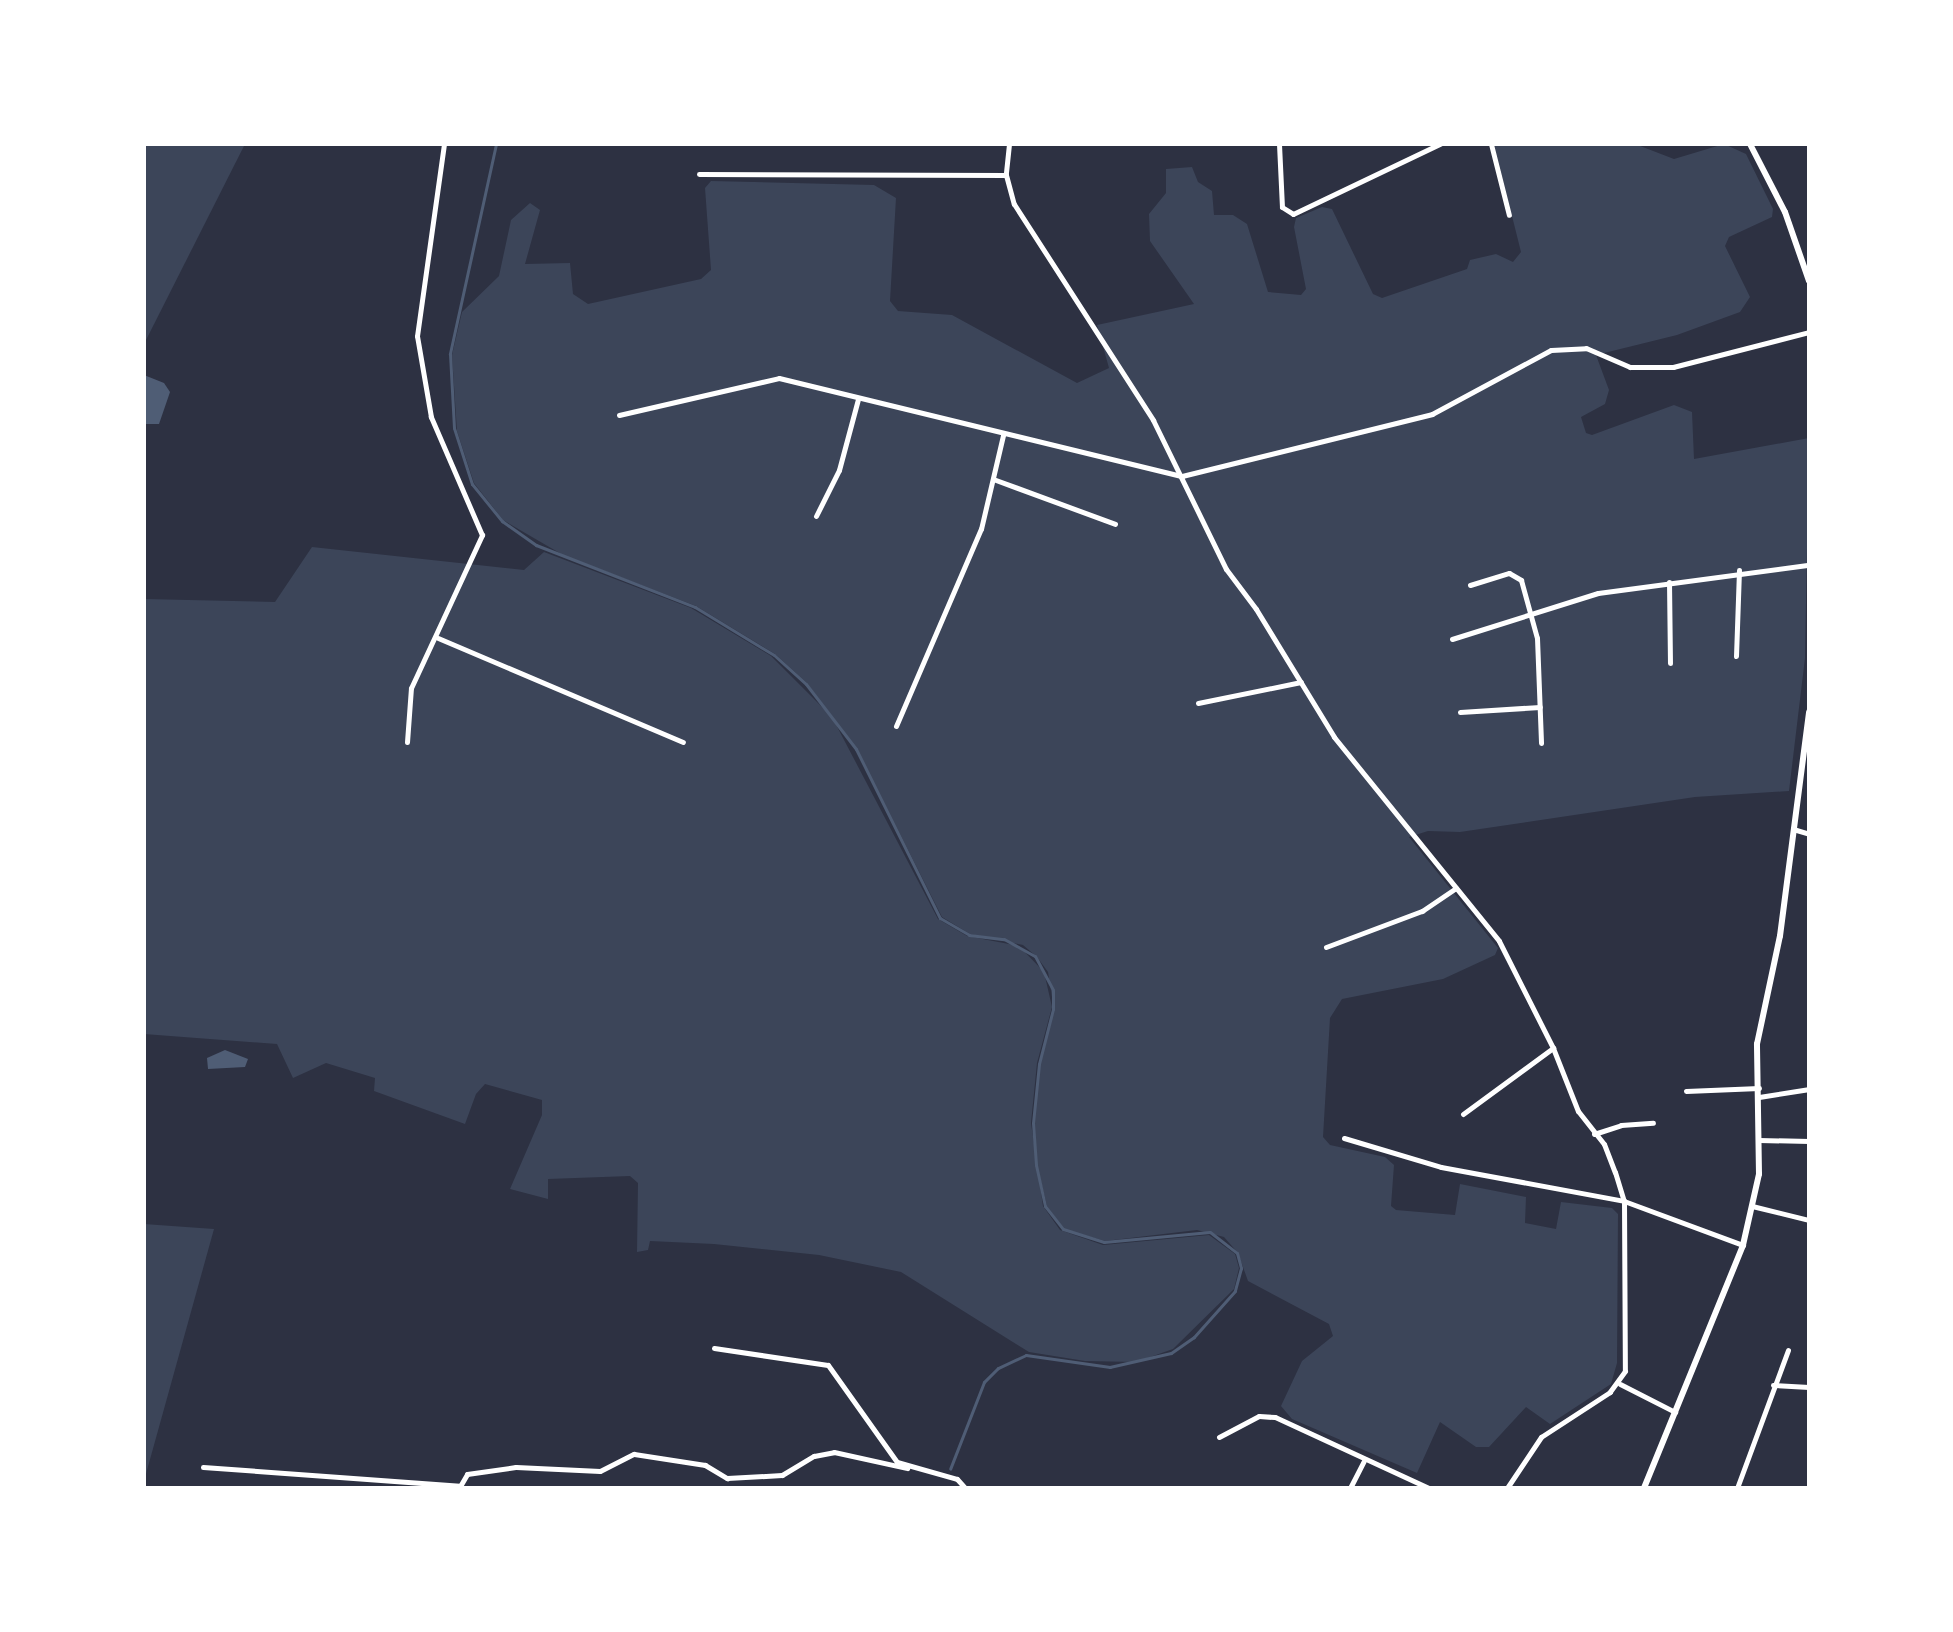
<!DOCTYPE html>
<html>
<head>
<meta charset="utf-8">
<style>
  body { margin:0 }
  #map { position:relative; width:1953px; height:1632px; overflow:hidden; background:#2d3142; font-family:Bitter,serif }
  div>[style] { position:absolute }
  .green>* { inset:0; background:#3c4559 }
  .water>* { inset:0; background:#4f5d75 }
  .stream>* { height:3px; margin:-1.5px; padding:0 1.5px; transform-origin:1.5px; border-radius:1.5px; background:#4f5d75 }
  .minor>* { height:5px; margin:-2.5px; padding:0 2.5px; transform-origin:2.5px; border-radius:2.5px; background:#fff }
  .tertiary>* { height:6px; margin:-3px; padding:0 3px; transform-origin:3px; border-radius:3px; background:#fff }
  span { translate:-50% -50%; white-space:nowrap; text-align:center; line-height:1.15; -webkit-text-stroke:6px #fff; paint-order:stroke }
  .frame { position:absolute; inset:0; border:146px solid #fff; pointer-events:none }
</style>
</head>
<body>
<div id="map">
  <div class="green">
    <div style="clip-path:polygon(144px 144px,245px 144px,144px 344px)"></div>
    <div style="clip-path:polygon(1494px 144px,1635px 144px,1674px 159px,1724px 144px,1746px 154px,1773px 209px,1772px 217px,1729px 237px,1725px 246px,1750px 297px,1740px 312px,1677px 335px,1596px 355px,1609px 390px,1605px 404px,1581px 417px,1586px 433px,1592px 435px,1674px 405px,1692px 412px,1694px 459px,1809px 438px,1805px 658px,1789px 791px,1695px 797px,1460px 832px,1428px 831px,1409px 837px,1498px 948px,1495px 955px,1443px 979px,1342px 999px,1330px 1018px,1323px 1137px,1330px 1145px,1385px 1157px,1394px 1165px,1391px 1206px,1396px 1210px,1455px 1215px,1460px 1184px,1526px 1197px,1525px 1223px,1556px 1229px,1561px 1202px,1612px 1208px,1618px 1214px,1617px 1363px,1611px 1384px,1550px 1424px,1526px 1407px,1489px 1447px,1476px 1447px,1440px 1422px,1417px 1473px,1292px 1419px,1281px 1406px,1302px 1361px,1333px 1336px,1329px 1324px,1248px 1281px,1238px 1253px,1224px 1237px,1197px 1230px,1105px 1241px,1064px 1229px,1047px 1206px,1037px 1165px,1034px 1124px,1040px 1065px,1054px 1010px,1048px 972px,1037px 957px,1023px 945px,970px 934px,942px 917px,857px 749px,807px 683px,775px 654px,696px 606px,563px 555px,503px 520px,474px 483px,457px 431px,452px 355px,462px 312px,499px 276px,511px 220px,530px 203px,540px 210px,525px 264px,570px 263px,573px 294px,588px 304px,701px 279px,711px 270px,705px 188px,711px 181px,874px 185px,896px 198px,890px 301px,898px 311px,952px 315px,1077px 383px,1109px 368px,1097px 325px,1194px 304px,1150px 241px,1149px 214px,1166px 193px,1166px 169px,1192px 167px,1198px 182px,1212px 191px,1214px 215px,1233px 215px,1247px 224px,1268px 292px,1301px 295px,1306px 289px,1294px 227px,1296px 218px,1322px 207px,1332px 209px,1373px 294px,1382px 298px,1467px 269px,1470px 260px,1496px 254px,1513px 262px,1521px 252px)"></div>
    <div style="clip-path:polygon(312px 547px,524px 570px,544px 552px,691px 608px,771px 656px,832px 717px,938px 919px,967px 936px,1019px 946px,1044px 972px,1052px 1007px,1037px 1063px,1031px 1123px,1043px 1206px,1060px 1230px,1103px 1245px,1209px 1235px,1235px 1254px,1239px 1268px,1234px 1289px,1173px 1349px,1136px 1362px,1085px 1361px,1029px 1352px,901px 1272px,819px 1255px,714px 1244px,650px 1241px,648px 1250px,637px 1252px,638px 1183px,630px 1176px,548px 1179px,548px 1199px,510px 1189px,542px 1115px,542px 1100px,485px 1084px,476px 1094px,465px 1124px,374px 1091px,375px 1078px,326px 1063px,293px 1078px,277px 1044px,144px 1034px,144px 599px,275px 602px)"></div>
    <div style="clip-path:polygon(144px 1224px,214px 1229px,144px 1481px)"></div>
  </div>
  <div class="water">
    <div style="clip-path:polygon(144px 375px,164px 383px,170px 392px,159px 424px,144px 424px)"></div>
    <div style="clip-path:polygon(225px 1050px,248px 1059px,245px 1067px,208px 1069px,207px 1058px)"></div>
  </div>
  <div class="stream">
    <div style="left:496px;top:144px;width:215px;rotate:102.4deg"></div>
    <div style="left:450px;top:354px;width:74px;rotate:86.9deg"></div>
    <div style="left:454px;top:428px;width:59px;rotate:72.2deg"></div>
    <div style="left:472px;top:484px;width:48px;rotate:51deg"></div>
    <div style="left:502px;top:521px;width:42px;rotate:35.2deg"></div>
    <div style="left:536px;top:545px;width:171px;rotate:21.3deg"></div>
    <div style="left:695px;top:607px;width:92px;rotate:31.3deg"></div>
    <div style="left:774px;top:655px;width:43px;rotate:42.2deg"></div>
    <div style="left:806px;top:684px;width:82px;rotate:52.4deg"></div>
    <div style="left:856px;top:749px;width:189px;rotate:63.6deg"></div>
    <div style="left:940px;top:918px;width:34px;rotate:30deg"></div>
    <div style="left:969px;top:935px;width:35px;rotate:7deg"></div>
    <div style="left:1004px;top:939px;width:35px;rotate:29deg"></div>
    <div style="left:1035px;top:956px;width:38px;rotate:62deg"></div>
    <div style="left:1053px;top:990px;width:19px;rotate:90deg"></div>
    <div style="left:1053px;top:1009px;width:57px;rotate:104.3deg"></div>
    <div style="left:1039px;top:1064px;width:59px;rotate:95.8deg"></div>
    <div style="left:1033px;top:1123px;width:42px;rotate:85.9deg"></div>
    <div style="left:1036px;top:1165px;width:42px;rotate:77.6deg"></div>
    <div style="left:1045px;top:1206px;width:29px;rotate:52deg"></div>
    <div style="left:1063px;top:1229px;width:43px;rotate:17.6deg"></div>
    <div style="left:1104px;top:1242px;width:106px;rotate:-5.4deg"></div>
    <div style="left:1210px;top:1232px;width:34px;rotate:38deg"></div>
    <div style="left:1237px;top:1253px;width:16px;rotate:75deg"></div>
    <div style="left:1241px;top:1268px;width:24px;rotate:105deg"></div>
    <div style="left:1235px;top:1291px;width:62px;rotate:131.7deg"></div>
    <div style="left:1194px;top:1337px;width:28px;rotate:145deg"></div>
    <div style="left:1171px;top:1353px;width:63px;rotate:167.1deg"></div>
    <div style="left:1110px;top:1367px;width:85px;rotate:-171.9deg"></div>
    <div style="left:1026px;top:1355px;width:31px;rotate:155deg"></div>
    <div style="left:998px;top:1368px;width:20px;rotate:135deg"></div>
    <div style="left:984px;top:1382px;width:93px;rotate:111.3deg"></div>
  </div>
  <div class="minor">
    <div style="left:1009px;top:144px;width:31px;rotate:96deg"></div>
    <div style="left:1006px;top:175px;width:30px;rotate:75deg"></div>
    <div style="left:1014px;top:204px;width:257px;rotate:57.2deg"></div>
    <div style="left:1153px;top:420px;width:166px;rotate:63.9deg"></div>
    <div style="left:1226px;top:569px;width:50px;rotate:53.1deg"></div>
    <div style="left:1256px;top:609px;width:150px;rotate:58.6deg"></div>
    <div style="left:1334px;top:737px;width:262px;rotate:51deg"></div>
    <div style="left:1499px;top:941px;width:120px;rotate:63.2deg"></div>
    <div style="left:1553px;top:1048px;width:68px;rotate:68.4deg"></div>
    <div style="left:1578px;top:1111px;width:42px;rotate:51.8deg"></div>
    <div style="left:1604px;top:1144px;width:30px;rotate:69deg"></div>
    <div style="left:1615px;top:1172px;width:30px;rotate:73deg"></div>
    <div style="left:1624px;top:1201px;width:170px;rotate:89.7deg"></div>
    <div style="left:1625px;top:1371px;width:26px;rotate:126deg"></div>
    <div style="left:1610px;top:1392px;width:82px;rotate:146.9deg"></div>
    <div style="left:1541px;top:1437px;width:61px;rotate:123.7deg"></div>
    <div style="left:1279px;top:144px;width:63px;rotate:87.3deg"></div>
    <div style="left:1282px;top:207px;width:13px;rotate:32deg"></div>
    <div style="left:1293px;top:214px;width:163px;rotate:-25.5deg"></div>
    <div style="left:1491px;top:144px;width:73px;rotate:75.8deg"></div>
    <div style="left:699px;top:174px;width:307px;rotate:0.2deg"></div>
    <div style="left:619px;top:415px;width:164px;rotate:-13deg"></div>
    <div style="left:779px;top:378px;width:415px;rotate:13.7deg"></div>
    <div style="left:1182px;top:476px;width:258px;rotate:-13.9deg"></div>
    <div style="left:1432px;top:414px;width:135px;rotate:-28.3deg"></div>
    <div style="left:1551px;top:350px;width:35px;rotate:-3deg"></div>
    <div style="left:1586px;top:348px;width:48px;rotate:23.4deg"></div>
    <div style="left:1630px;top:367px;width:43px"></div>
    <div style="left:1673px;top:367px;width:140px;rotate:-14.4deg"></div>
    <div style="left:993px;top:479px;width:130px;rotate:20.2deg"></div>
    <div style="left:816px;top:516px;width:51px;rotate:-63.4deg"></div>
    <div style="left:839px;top:470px;width:73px;rotate:-75deg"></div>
    <div style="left:1669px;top:582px;width:81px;rotate:89.3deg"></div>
    <div style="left:1470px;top:585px;width:41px;rotate:-17.1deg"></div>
    <div style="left:1509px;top:573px;width:14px;rotate:30deg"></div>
    <div style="left:1521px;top:580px;width:60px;rotate:74.6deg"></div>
    <div style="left:1537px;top:638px;width:105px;rotate:87.8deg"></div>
    <div style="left:438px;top:638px;width:266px;rotate:23deg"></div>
    <div style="left:1452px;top:639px;width:153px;rotate:-17.5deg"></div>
    <div style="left:1598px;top:593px;width:213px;rotate:-7.6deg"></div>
    <div style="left:1736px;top:656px;width:86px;rotate:-88deg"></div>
    <div style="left:1198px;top:703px;width:105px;rotate:-11.5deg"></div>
    <div style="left:1460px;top:712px;width:80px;rotate:-3.6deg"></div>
    <div style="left:896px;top:726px;width:215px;rotate:-66.7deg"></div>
    <div style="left:981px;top:529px;width:97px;rotate:-76.8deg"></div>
    <div style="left:407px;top:742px;width:54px;rotate:-85.8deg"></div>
    <div style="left:411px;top:688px;width:169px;rotate:-65.1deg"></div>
    <div style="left:482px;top:535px;width:129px;rotate:-113.4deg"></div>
    <div style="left:431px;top:417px;width:82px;rotate:-99.8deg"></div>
    <div style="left:417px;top:336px;width:194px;rotate:-82deg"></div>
    <div style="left:1793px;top:829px;width:17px;rotate:17deg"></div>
    <div style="left:1326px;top:947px;width:103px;rotate:-20.6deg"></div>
    <div style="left:1422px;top:911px;width:41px;rotate:-34.1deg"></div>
    <div style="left:1686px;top:1091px;width:73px;rotate:-2.4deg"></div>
    <div style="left:1759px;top:1097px;width:51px;rotate:-9.1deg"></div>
    <div style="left:1463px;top:1114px;width:112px;rotate:-36.3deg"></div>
    <div style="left:1594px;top:1134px;width:28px;rotate:-18deg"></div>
    <div style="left:1621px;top:1125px;width:32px;rotate:-4deg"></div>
    <div style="left:1344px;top:1138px;width:101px;rotate:16.6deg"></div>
    <div style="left:1441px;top:1167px;width:186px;rotate:10.5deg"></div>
    <div style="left:1624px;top:1201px;width:127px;rotate:20.3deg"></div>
    <div style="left:1759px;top:1140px;width:50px;rotate:1.1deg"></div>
    <div style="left:1752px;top:1206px;width:59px;rotate:13.8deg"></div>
    <div style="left:714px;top:1348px;width:115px;rotate:8.5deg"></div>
    <div style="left:828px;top:1365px;width:119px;rotate:54.6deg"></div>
    <div style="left:897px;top:1462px;width:62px;rotate:15.8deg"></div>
    <div style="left:957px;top:1479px;width:12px;rotate:48deg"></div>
    <div style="left:1620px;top:1384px;width:62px;rotate:27deg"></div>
    <div style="left:1773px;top:1385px;width:36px;rotate:3deg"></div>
    <div style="left:1219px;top:1437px;width:45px;rotate:-27.7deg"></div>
    <div style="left:1259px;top:1416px;width:16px;rotate:4deg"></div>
    <div style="left:1275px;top:1417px;width:170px;rotate:24.8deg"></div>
    <div style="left:203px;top:1467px;width:257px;rotate:4.2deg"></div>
    <div style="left:459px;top:1488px;width:16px;rotate:-60deg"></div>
    <div style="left:467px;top:1474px;width:49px;rotate:-8.1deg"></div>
    <div style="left:516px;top:1467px;width:84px;rotate:2.7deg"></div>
    <div style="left:600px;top:1471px;width:38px;rotate:-27deg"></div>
    <div style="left:634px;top:1454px;width:72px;rotate:8.8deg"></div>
    <div style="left:705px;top:1465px;width:26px;rotate:31deg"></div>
    <div style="left:727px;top:1478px;width:55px;rotate:-3.1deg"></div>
    <div style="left:782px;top:1475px;width:37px;rotate:-31deg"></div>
    <div style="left:814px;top:1456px;width:20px;rotate:-11deg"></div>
    <div style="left:834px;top:1452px;width:75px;rotate:12.4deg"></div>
    <div style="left:1350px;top:1488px;width:30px;rotate:-63deg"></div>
    <div style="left:1737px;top:1488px;width:147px;rotate:-69.7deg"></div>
  </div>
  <div class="tertiary">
    <div style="left:1750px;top:144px;width:76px;rotate:62.8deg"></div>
    <div style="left:1785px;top:212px;width:73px;rotate:70.8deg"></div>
    <div style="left:1644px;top:1488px;width:262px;rotate:-67.8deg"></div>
    <div style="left:1743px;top:1245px;width:73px;rotate:-77.3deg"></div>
    <div style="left:1759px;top:1174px;width:130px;rotate:-90.9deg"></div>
    <div style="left:1757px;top:1044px;width:110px;rotate:-78deg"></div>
    <div style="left:1780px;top:936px;width:226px;rotate:-82.6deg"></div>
  </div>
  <div class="frame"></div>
</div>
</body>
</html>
